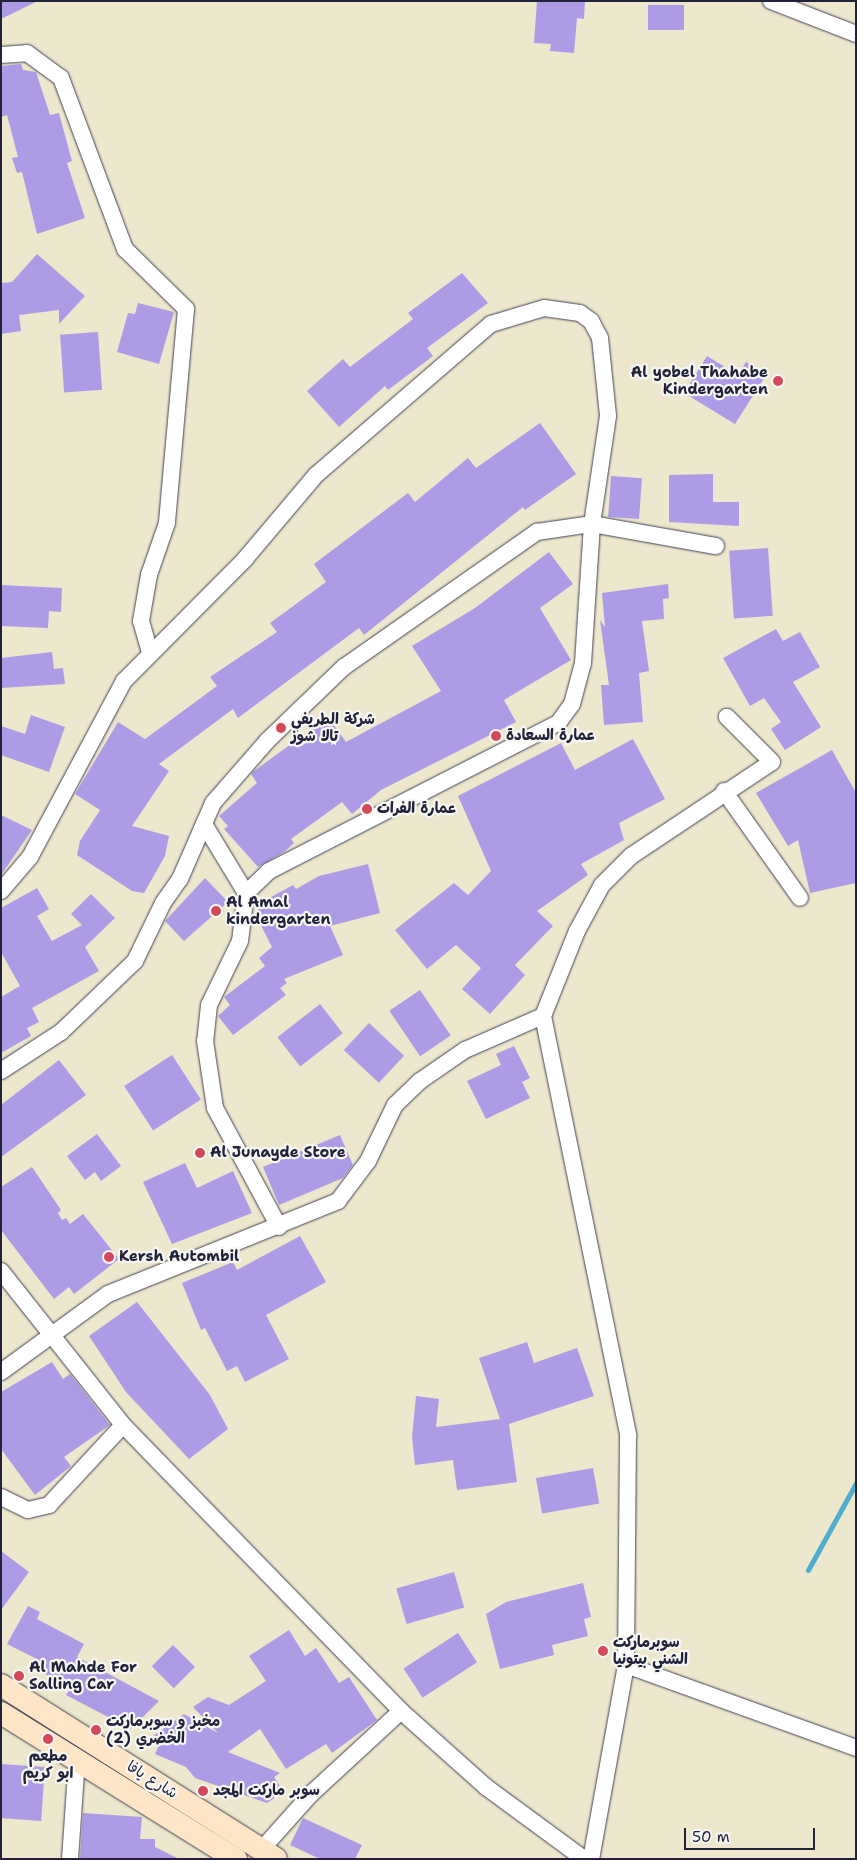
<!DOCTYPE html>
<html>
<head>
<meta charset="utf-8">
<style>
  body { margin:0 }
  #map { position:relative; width:857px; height:1860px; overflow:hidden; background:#ede7ce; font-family:"Shantell Sans","Playpen Sans Arabic",sans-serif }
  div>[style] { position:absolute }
  .stream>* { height:5px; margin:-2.5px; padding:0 2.5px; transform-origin:2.5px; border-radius:2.5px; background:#4fadce }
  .building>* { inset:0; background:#ad9be5; transform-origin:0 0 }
  .roads { filter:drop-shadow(0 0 1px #404051) drop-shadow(0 0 1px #404051) }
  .minor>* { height:16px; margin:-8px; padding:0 8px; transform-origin:8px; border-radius:8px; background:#fff }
  .secondary>* { height:22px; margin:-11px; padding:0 11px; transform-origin:11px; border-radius:11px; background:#fde5c5 }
  .dots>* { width:14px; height:14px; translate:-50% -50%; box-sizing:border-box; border:2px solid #f6f6f2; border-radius:50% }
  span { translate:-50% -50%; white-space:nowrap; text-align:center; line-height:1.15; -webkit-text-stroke:4.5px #f6f6f2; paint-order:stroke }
  .poi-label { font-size:15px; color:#22223b; font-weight:700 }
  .right { translate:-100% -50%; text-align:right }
  .left { translate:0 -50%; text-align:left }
  .street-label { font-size:15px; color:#22223b }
  .frame { position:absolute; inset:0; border:2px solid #22223b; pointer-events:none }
  .scale { position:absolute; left:684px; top:1828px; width:131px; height:22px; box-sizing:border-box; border:2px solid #22223b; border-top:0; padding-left:6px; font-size:15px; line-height:18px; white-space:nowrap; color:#22223b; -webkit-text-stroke:4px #f6f6f2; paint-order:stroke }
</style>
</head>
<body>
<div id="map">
  <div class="stream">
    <div style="left:808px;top:1570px;width:99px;rotate:-61.1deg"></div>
  </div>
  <div class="building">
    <div style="clip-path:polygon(1px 1px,38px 1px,1px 19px)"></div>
    <div style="clip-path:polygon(537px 1px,585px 1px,584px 19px,577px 18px,574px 53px,550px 51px,551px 44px,534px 43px)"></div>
    <div style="left:684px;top:5px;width:25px;height:36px;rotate:90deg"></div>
    <div style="clip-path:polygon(21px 64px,23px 70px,36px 72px,50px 115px,59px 113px,72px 161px,67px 163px,85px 218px,37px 234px,22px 172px,17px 173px,12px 158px,18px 157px,7px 115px,1px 117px,1px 66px)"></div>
    <div style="clip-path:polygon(37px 254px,85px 296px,59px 324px,59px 310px,19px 315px,21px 331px,1px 334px,1px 283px,12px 282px)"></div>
    <div style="clip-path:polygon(462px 273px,488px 303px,427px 348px,433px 356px,388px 390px,385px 386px,339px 427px,307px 391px,343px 359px,350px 367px,413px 319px,408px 313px)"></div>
    <div style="clip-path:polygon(138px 303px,174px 312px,159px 364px,117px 352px,128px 313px,135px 314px)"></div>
    <div style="left:98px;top:332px;width:58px;height:38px;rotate:86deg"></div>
    <div style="clip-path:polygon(707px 356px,738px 375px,746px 362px,766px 375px,735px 424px,684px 393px)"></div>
    <div style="clip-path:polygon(540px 423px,576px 474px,525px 510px,523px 507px,364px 635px,359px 628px,238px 718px,233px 709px,159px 764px,169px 771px,132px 826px,169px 836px,165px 856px,144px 893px,132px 891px,77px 855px,80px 841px,100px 810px,75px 794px,118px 722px,145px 739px,217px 686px,210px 677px,277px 632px,270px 623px,326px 582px,314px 564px,408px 493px,415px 502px,468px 458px,476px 468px)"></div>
    <div style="clip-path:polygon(713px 474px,713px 502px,739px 502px,739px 526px,669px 522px,669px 475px)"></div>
    <div style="left:611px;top:476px;width:31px;height:41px;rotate:4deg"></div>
    <div style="left:768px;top:548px;width:68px;height:39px;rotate:86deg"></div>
    <div style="clip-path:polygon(549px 552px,573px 584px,540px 608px,571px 660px,504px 700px,516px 722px,381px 790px,352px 814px,342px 802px,291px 839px,294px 843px,284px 852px,258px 867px,224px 829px,228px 826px,219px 816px,257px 783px,251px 774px,254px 771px,328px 717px,346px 742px,441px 691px,412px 646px,475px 608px)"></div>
    <div style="clip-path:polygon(668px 584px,669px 598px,663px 599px,664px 619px,642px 621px,649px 671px,639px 673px,643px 722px,604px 725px,601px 685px,609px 685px,600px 620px,605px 627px,602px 593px)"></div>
    <div style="clip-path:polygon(1px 585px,62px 588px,61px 612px,49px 611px,48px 628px,1px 626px)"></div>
    <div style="clip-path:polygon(776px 629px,783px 641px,800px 632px,820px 667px,793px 682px,821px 727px,785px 750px,771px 729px,781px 722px,764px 698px,750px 706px,723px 658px)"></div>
    <div style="clip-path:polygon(52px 652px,54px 669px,63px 668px,65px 684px,1px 688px,1px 658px)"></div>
    <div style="clip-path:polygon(31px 715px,65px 727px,49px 772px,1px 755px,1px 726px,25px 734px)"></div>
    <div style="clip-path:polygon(633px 739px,665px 799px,619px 823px,624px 840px,581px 864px,588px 875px,537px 911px,553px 926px,515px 965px,525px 975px,490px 1014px,462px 989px,481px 968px,456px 945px,427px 969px,395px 930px,454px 883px,468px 895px,491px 871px,458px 796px,561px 743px,575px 770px)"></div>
    <div style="clip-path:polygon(832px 750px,856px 793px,856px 883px,810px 893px,798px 840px,788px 846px,756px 793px)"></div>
    <div style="clip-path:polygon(1px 815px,32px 830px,1px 875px)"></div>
    <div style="clip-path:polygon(368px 864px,380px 913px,330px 926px,343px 955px,284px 979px,287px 983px,280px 988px,286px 995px,233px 1035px,218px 1016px,230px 1005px,224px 997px,265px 966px,259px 958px,272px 947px,254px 912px,265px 906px,262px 902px,293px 885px,296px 889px,319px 876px)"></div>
    <div style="clip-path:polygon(205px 878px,228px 902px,184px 941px,165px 921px)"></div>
    <div style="clip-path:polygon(37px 888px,49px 909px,37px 916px,52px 941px,82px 925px,71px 914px,91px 894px,115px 918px,85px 947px,99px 971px,32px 1008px,39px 1022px,27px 1028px,31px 1036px,1px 1053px,1px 997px,20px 986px,1px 952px,1px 908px)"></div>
    <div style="left:420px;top:990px;width:55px;height:37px;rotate:56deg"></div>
    <div style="left:320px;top:1004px;width:37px;height:54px;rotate:52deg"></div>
    <div style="left:369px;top:1023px;width:48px;height:37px;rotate:43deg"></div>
    <div style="clip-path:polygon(514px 1046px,530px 1078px,522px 1082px,530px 1098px,486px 1119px,467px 1081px,501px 1065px,496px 1054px)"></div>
    <div style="left:172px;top:1055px;width:53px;height:57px;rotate:57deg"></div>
    <div style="clip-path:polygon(59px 1060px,86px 1095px,1px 1157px,1px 1105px)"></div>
    <div style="clip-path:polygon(97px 1134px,121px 1166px,101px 1181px,95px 1172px,85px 1180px,67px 1156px)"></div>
    <div style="clip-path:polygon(340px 1135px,353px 1165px,343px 1178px,279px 1205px,263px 1167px)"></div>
    <div style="clip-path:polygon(185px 1163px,197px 1188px,233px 1171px,252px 1213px,172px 1244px,143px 1182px)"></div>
    <div style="clip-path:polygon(32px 1167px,61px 1210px,58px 1213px,62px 1220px,66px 1218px,70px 1224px,83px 1214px,119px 1259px,74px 1294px,69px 1287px,54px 1299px,1px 1230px,1px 1187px)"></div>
    <div style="clip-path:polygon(300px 1236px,326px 1282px,266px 1315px,289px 1359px,245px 1382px,237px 1366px,227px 1371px,205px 1328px,201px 1330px,182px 1283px,233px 1262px,237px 1270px)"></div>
    <div style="clip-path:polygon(137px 1302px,210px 1395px,228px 1429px,189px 1459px,126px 1392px,89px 1336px)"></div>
    <div style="clip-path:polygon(527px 1342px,534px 1363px,577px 1348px,594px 1396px,509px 1424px,517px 1482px,457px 1490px,453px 1460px,415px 1465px,412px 1437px,416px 1396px,439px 1399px,436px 1427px,500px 1419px,479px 1358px)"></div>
    <div style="clip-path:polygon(52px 1362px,63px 1379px,70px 1374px,110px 1425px,64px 1457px,71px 1466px,35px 1495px,1px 1449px,1px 1392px)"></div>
    <div style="left:593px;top:1468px;width:36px;height:58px;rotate:80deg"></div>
    <div style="clip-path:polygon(1px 1551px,29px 1572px,1px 1610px)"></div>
    <div style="left:454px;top:1572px;width:37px;height:60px;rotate:74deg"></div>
    <div style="clip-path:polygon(583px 1583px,591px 1617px,584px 1619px,588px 1636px,552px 1645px,554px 1655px,500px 1669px,486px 1614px,506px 1602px)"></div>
    <div style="clip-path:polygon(28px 1606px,40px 1612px,37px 1619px,84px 1644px,77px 1657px,159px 1701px,131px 1729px,66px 1695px,71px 1687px,35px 1669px,39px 1660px,7px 1644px)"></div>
    <div style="clip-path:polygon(289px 1630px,305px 1656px,316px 1648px,339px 1683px,349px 1677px,377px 1720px,332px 1753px,326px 1744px,286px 1769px,260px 1729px,228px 1752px,280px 1773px,274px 1777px,280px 1786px,276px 1797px,267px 1803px,195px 1778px,186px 1767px,155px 1754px,159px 1745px,149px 1739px,184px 1714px,218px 1733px,193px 1707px,208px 1697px,229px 1705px,266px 1681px,249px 1656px)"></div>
    <div style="left:458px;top:1633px;width:35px;height:65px;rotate:57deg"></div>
    <div style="left:173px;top:1645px;width:31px;height:30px;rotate:45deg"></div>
    <div style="left:1px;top:1764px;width:44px;height:54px;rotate:4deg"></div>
    <div style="clip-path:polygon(83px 1813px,142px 1817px,140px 1839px,155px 1839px,155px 1847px,179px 1859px,80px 1859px)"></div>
    <div style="clip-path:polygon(303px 1818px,362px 1845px,355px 1859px,320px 1859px,290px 1845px)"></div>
  </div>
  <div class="roads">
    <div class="minor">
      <div style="left:771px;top:1px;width:91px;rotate:21.2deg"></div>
      <div style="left:1px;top:55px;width:26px;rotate:-4deg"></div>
      <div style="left:27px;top:53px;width:42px;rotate:36.3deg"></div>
      <div style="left:61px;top:78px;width:183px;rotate:69.5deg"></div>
      <div style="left:125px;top:249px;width:86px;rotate:44.5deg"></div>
      <div style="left:186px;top:309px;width:215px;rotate:95.1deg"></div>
      <div style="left:167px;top:523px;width:55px;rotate:109.1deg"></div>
      <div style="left:149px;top:575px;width:47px;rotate:99.9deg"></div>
      <div style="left:141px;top:621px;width:32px;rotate:74deg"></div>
      <div style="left:724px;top:791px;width:131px;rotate:54.6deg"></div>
      <div style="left:204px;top:824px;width:81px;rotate:58.7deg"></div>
      <div style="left:1px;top:891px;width:45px;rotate:-49.5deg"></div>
      <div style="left:30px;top:857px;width:200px;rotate:-61.9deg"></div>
      <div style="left:124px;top:681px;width:172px;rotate:-45.2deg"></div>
      <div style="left:245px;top:559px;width:110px;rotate:-49.8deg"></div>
      <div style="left:316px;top:475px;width:231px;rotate:-40.8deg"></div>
      <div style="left:491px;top:324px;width:55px;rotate:-16.8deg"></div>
      <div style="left:544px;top:308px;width:36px;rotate:8deg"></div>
      <div style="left:580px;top:313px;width:14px;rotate:36deg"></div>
      <div style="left:591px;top:321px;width:19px;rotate:62deg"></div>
      <div style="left:600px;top:338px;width:78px;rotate:84.1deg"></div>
      <div style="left:608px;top:416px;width:109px;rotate:98.4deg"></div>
      <div style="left:592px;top:524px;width:139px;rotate:93.7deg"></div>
      <div style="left:583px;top:663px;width:42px;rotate:105deg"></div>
      <div style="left:572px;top:704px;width:24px;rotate:126deg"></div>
      <div style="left:558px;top:723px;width:325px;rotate:152.9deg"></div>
      <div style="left:269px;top:871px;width:32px;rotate:136deg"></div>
      <div style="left:246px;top:893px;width:48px;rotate:97.1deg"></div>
      <div style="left:240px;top:941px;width:71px;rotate:115.8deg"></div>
      <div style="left:209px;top:1005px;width:36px;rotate:96deg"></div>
      <div style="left:205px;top:1041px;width:68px;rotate:81.5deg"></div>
      <div style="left:215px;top:1108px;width:135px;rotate:61.7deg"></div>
      <div style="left:543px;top:1016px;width:428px;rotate:78.5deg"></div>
      <div style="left:628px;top:1435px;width:230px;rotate:90.5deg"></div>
      <div style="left:626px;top:1665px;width:197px;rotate:100.2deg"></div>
      <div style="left:1px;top:1071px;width:72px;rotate:-33deg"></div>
      <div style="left:61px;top:1032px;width:103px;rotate:-43.8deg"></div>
      <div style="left:135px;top:961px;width:64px;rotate:-64.2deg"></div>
      <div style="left:163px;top:903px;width:29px;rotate:-55deg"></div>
      <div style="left:180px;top:879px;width:83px;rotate:-66.5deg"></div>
      <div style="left:213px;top:803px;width:82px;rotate:-48.9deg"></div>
      <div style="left:267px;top:741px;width:107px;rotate:-43.9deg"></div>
      <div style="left:344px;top:667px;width:236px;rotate:-35deg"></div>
      <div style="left:537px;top:532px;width:56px;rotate:-8.3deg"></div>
      <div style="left:592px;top:524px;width:126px;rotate:10.1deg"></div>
      <div style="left:1px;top:1271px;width:196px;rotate:51.6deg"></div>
      <div style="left:1px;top:1372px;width:132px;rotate:-36.1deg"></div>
      <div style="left:108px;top:1294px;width:248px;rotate:-22deg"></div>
      <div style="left:338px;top:1201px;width:50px;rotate:-53.1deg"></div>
      <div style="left:368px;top:1161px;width:62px;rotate:-64.3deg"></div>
      <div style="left:395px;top:1105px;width:35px;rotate:-44deg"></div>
      <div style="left:420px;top:1081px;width:55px;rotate:-34.6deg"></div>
      <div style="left:465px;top:1050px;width:85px;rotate:-23.6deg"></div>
      <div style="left:543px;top:1016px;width:92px;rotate:-68.2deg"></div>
      <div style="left:577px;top:931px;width:52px;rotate:-61.5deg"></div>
      <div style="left:602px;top:885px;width:41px;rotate:-45deg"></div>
      <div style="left:631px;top:856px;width:169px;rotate:-33.7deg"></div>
      <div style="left:772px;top:762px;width:64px;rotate:-135deg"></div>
      <div style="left:1px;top:1497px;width:30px;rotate:26deg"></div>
      <div style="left:28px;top:1510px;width:22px;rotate:-13deg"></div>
      <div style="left:49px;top:1505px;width:109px;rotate:-47.2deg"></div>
      <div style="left:123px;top:1425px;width:399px;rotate:45.8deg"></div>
      <div style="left:401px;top:1711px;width:114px;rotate:41.8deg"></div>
      <div style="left:486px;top:1787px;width:122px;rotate:36.3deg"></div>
      <div style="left:626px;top:1665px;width:245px;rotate:19.8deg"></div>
      <div style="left:262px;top:1849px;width:74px;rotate:-48.3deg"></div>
      <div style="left:311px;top:1794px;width:122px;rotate:-42.7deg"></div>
      <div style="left:70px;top:1859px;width:99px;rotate:-86deg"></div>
    </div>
    <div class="secondary">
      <div style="left:1px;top:1685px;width:325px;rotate:32.3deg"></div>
      <div style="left:1px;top:1713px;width:277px;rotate:31.9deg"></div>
    </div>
  </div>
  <div class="dots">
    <div style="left:778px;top:381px;background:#d1495b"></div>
    <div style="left:281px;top:728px;background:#d1495b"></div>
    <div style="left:496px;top:736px;background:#d1495b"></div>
    <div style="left:367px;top:809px;background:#d1495b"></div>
    <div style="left:216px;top:911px;background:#d1495b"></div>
    <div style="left:200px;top:1153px;background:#d1495b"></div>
    <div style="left:109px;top:1257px;background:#d1495b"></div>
    <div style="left:603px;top:1651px;background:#d1495b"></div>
    <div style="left:19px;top:1676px;background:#d1495b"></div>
    <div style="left:96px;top:1730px;background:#d1495b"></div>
    <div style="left:48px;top:1739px;background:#d1495b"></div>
    <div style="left:203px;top:1791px;background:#d1495b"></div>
  </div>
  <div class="poi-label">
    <span class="right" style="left:768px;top:381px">Al yobel Thahabe<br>Kindergarten</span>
    <span class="left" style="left:291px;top:728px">شركة الطريفي<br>تالا شوز</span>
    <span class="left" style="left:506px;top:736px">عمارة السعادة</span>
    <span class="left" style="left:377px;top:809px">عمارة الفرات</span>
    <span class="left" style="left:226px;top:911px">Al Amal<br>kindergarten</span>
    <span class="left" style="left:210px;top:1153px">Al Junayde Store</span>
    <span class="left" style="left:119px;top:1257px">Kersh Autombil</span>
    <span class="left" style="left:613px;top:1651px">سوبرماركت<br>الشني بيتونيا</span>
    <span class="left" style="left:29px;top:1676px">Al Mahde For<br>Salling Car</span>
    <span class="left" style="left:106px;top:1730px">مخبز و سوبرماركت<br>الخضري (2)</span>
    <span style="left:48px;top:1765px">مطعم<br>ابو كريم</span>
    <span class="left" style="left:213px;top:1791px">سوبر ماركت المجد</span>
  </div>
  <div class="street-label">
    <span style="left:152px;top:1780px;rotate:32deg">شارع يافا</span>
  </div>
  <div class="frame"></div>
  <div class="scale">50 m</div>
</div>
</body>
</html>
